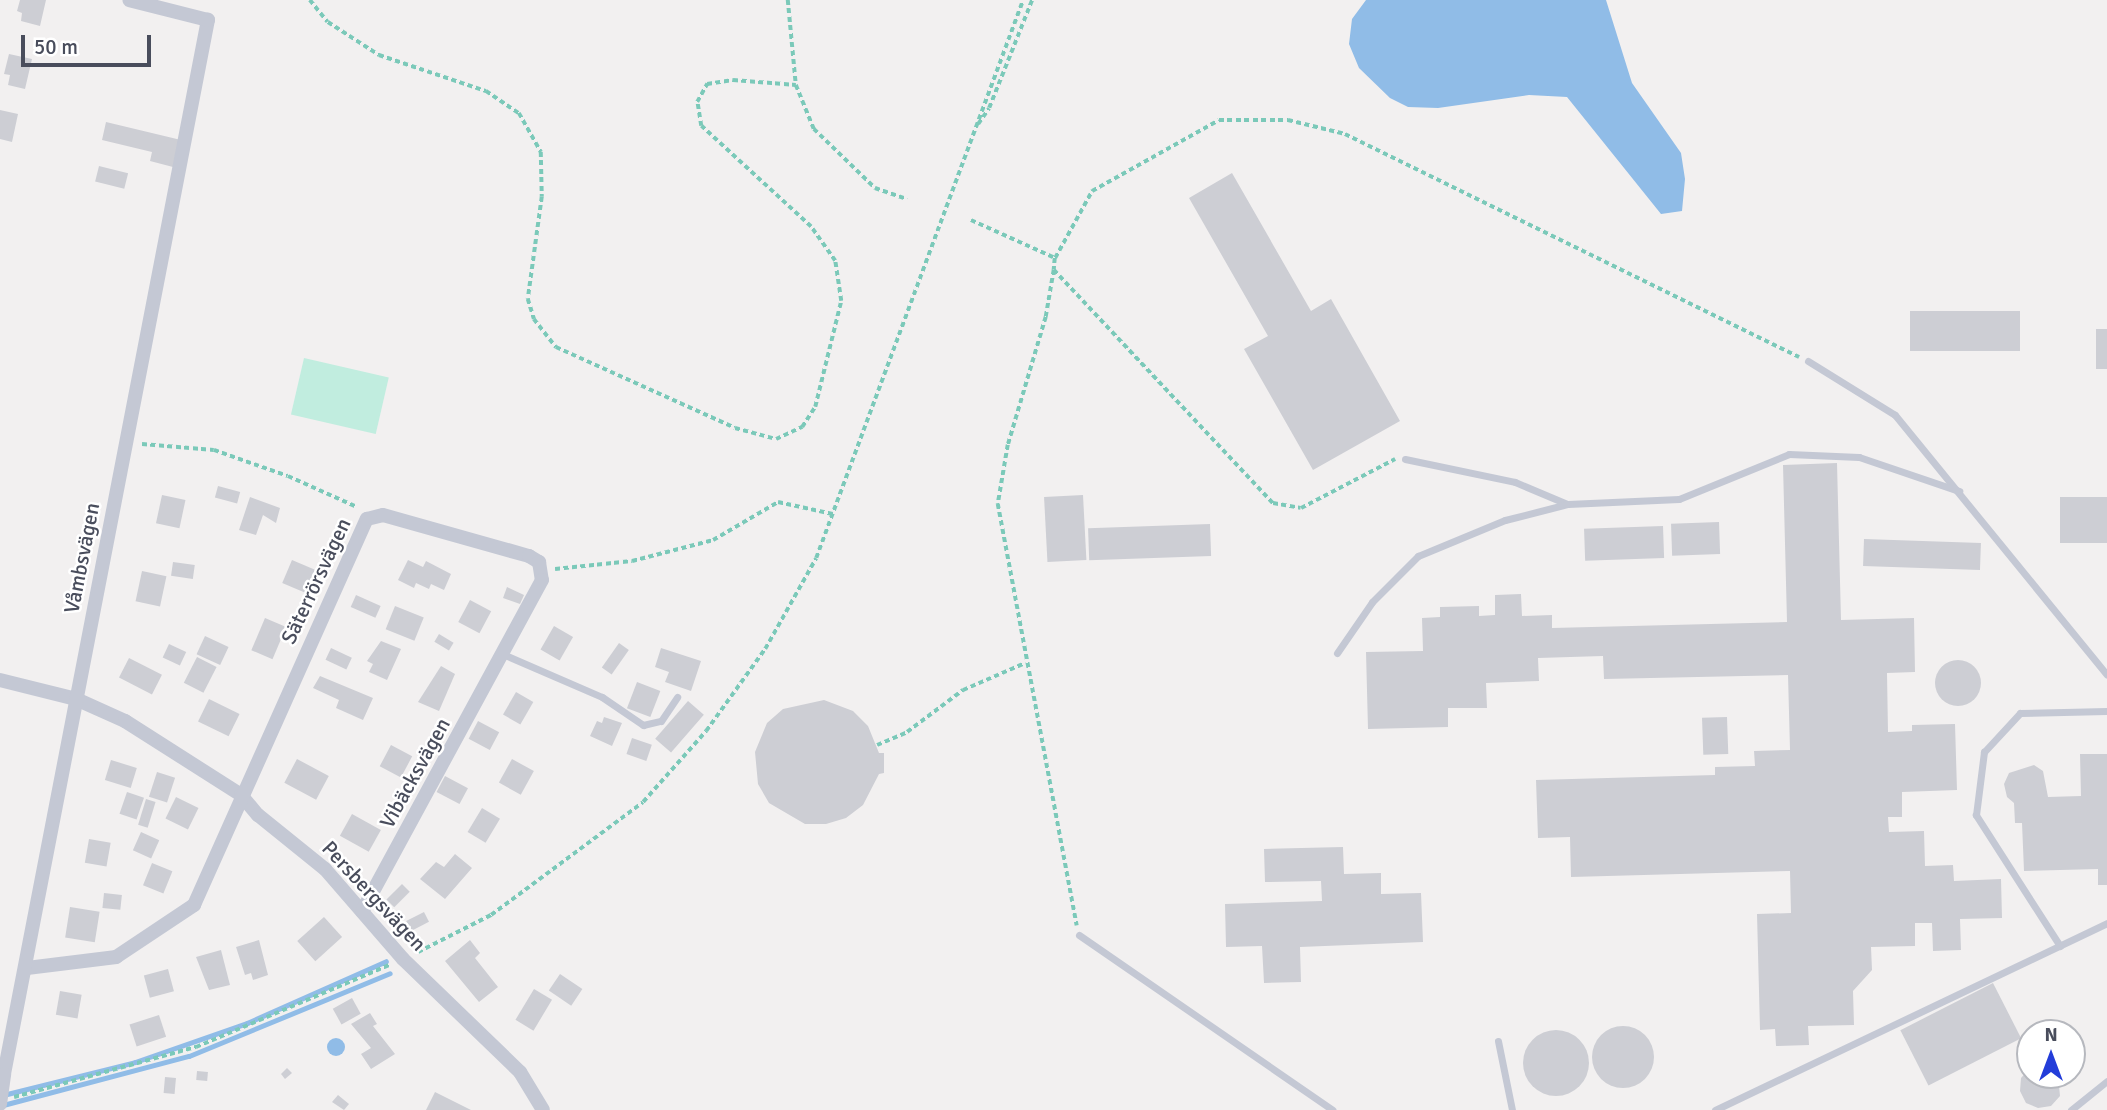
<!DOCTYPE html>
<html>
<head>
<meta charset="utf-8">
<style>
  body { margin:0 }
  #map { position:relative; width:2107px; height:1110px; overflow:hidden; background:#f2f0f0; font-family:Signika,sans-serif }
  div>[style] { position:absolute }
  .green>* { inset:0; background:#c1eddf; transform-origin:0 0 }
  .water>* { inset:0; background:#90bce7 }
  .round { border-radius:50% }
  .stream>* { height:5px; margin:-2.5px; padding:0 2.5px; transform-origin:2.5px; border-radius:2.5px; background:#90bce7 }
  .building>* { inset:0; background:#cdced4; transform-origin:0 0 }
  .path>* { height:3.5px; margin-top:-1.75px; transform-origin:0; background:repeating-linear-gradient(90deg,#7bc9b9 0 5px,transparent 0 8.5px) }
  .service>* { height:7px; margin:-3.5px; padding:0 3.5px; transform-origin:3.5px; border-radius:3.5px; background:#c4c8d4 }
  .minor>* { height:14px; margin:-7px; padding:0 7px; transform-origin:7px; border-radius:7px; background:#c4c8d4 }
  .minor-bridge>* { height:14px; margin:-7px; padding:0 7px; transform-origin:7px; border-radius:7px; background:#c4c8d4 }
  span { translate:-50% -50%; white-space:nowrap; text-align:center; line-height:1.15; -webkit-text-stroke:5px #fff; paint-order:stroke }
  .street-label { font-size:21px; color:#494d5c }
  .north { position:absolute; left:2016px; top:1019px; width:70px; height:70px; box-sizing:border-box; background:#fff; border:2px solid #b6b8be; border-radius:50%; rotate:0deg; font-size:19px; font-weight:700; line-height:28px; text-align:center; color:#494d5c }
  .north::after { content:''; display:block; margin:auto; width:24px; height:32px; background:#233dd9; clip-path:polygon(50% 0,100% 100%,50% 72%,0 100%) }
  .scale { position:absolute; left:21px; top:35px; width:130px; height:32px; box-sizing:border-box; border:4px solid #494d5c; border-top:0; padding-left:9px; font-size:21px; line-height:24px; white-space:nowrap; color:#494d5c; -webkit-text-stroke:5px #fff; paint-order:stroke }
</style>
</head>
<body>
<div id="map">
  <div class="green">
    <div style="left:304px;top:358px;width:87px;height:58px;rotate:13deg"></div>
  </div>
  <div class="water">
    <div style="clip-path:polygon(1366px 0,1606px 0,1632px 83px,1681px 153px,1685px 179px,1682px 211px,1661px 214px,1567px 97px,1529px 95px,1438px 108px,1408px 107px,1390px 98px,1359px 68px,1349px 44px,1352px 19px)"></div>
    <div class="round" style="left:327px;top:1038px;width:18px;height:18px"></div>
  </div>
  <div class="stream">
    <div style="left:3px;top:1095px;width:136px;rotate:-14deg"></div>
    <div style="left:135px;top:1062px;width:119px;rotate:-19.2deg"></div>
    <div style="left:247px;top:1023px;width:152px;rotate:-24deg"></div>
    <div style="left:3px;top:1105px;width:192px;rotate:-14.8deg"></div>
    <div style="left:189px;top:1056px;width:217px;rotate:-22.4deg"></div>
  </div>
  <div class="building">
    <div style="clip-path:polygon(20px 0,46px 0,40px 26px,21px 21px,22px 13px,17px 11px)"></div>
    <div style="clip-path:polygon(9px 54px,32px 59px,25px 89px,8px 85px,10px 75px,4px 74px)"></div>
    <div style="clip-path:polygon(0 110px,18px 114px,12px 142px,0 139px)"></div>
    <div style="clip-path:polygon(106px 122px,181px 140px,173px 167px,150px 161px,152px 152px,102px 140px)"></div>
    <div style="left:99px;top:166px;width:30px;height:16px;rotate:14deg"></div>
    <div style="clip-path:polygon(1232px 173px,1311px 311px,1331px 299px,1400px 421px,1313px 470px,1244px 349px,1268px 336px,1189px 198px)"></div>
    <div style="left:2020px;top:311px;width:40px;height:110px;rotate:90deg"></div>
    <div style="left:2096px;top:329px;width:11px;height:40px"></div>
    <div style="clip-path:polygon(1837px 463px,1841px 620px,1914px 618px,1915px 672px,1887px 673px,1888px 732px,1912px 731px,1912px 725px,1955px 724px,1957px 790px,1902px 792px,1902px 817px,1888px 817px,1889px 832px,1924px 831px,1925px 866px,1953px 865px,1954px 881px,2001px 879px,2002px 918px,1960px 919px,1961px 950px,1933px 951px,1932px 923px,1915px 923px,1915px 946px,1871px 947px,1872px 970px,1853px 991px,1854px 1025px,1808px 1026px,1809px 1045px,1776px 1046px,1775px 1029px,1760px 1030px,1757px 914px,1791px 913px,1790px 871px,1571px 877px,1570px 837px,1538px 838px,1536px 780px,1715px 775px,1715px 767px,1755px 766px,1754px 751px,1790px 750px,1788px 675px,1604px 679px,1603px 656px,1538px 658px,1539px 681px,1486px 683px,1487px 708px,1448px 708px,1448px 727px,1368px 729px,1366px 652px,1423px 651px,1422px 618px,1440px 617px,1440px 607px,1479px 606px,1479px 616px,1495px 615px,1495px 595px,1521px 594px,1522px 616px,1552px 615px,1552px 628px,1787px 622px,1783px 465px)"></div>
    <div style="left:218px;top:486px;width:23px;height:12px;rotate:15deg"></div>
    <div style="left:162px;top:495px;width:24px;height:29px;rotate:12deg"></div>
    <div style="left:1083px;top:495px;width:65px;height:39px;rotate:87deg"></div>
    <div style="clip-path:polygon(250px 497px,280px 508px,276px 523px,263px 515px,256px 535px,239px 530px)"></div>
    <div style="left:2107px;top:497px;width:46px;height:47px;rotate:90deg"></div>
    <div style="left:1719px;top:522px;width:32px;height:48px;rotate:88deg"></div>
    <div style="left:1210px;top:524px;width:32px;height:122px;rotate:88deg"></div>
    <div style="left:1663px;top:526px;width:32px;height:79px;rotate:88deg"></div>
    <div style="left:1864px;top:539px;width:117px;height:27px;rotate:2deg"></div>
    <div style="left:292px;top:560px;width:25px;height:25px;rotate:23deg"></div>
    <div style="clip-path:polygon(408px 560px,423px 567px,426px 561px,451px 574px,444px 590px,431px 584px,429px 589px,416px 583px,414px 588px,398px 580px)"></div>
    <div style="left:173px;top:562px;width:22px;height:14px;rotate:8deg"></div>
    <div style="left:142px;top:571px;width:25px;height:31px;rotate:12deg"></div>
    <div style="clip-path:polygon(507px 587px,524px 595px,520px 604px,503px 598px)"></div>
    <div style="left:356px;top:595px;width:27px;height:13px;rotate:24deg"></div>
    <div style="left:470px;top:600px;width:24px;height:25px;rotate:28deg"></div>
    <div style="left:395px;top:606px;width:31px;height:25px;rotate:22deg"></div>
    <div style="left:265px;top:618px;width:23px;height:35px;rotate:23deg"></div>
    <div style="left:554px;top:626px;width:22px;height:27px;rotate:30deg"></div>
    <div style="left:439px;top:634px;width:17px;height:9px;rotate:31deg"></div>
    <div style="left:205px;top:636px;width:26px;height:20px;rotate:25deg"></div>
    <div style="clip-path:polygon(381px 641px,401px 649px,387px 680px,369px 672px,373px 664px,367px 661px)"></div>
    <div style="left:619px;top:643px;width:12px;height:30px;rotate:35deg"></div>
    <div style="left:169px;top:644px;width:19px;height:15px;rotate:25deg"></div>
    <div style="left:331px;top:648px;width:23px;height:13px;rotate:25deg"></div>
    <div style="clip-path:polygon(661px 648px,701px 661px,691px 691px,665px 682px,669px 672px,655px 667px)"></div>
    <div style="left:197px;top:657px;width:22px;height:29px;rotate:27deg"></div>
    <div style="left:129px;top:658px;width:37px;height:22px;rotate:27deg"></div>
    <div class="round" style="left:1935px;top:660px;width:46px;height:46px"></div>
    <div style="clip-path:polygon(441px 666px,455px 674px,439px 711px,418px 702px)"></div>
    <div style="clip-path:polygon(320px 676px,373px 698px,363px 720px,336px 708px,339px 700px,313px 688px)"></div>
    <div style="left:637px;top:682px;width:25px;height:28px;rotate:21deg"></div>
    <div style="left:516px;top:692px;width:20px;height:26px;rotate:30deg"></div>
    <div style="left:209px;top:699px;width:34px;height:25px;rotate:26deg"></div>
    <div style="clip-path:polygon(824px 700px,853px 711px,868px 726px,879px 753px,884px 753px,884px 773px,879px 774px,863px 805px,846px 818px,826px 824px,805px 824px,769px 803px,758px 784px,755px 752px,767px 723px,783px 709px)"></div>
    <div style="left:688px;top:701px;width:21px;height:50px;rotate:41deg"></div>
    <div style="clip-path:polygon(604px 717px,622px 723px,612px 746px,590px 736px,597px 721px,602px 723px)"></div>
    <div style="left:1727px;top:717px;width:37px;height:25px;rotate:88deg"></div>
    <div style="left:478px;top:721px;width:24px;height:20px;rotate:28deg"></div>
    <div style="left:632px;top:738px;width:21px;height:17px;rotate:19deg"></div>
    <div style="left:391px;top:745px;width:24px;height:24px;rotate:28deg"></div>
    <div style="clip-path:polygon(2080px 754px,2107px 754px,2107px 885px,2098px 885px,2098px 869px,2024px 871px,2022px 823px,2015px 823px,2014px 803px,2007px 797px,2004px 784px,2009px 773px,2034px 765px,2043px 771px,2048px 797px,2081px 796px)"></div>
    <div style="left:297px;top:759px;width:36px;height:27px;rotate:28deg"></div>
    <div style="left:512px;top:759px;width:25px;height:27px;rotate:29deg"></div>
    <div style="left:111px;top:760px;width:27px;height:21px;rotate:17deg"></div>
    <div style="left:157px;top:772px;width:19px;height:26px;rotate:18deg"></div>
    <div style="left:445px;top:776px;width:26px;height:18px;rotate:28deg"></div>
    <div style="left:127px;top:792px;width:18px;height:23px;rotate:19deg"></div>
    <div style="left:176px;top:797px;width:25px;height:24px;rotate:26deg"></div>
    <div style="left:146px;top:799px;width:10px;height:27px;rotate:17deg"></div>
    <div style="left:482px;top:808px;width:21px;height:28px;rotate:31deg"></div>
    <div style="left:352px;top:814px;width:33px;height:25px;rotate:29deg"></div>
    <div style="left:141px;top:832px;width:20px;height:20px;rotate:24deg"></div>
    <div style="left:89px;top:839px;width:22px;height:24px;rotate:10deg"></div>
    <div style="clip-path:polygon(1343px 847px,1344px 874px,1381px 873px,1381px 894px,1421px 893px,1423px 942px,1300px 947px,1301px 982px,1264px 983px,1262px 946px,1226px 947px,1225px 904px,1322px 901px,1321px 881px,1265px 882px,1264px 849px)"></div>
    <div style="clip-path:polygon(455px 854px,472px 868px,445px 899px,420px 879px,436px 862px,444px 867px)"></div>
    <div style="left:152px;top:863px;width:22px;height:24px;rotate:22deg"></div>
    <div style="left:402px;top:884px;width:11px;height:22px;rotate:45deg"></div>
    <div style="left:104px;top:893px;width:18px;height:15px;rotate:6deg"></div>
    <div style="left:70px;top:907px;width:30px;height:31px;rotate:9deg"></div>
    <div style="left:424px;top:912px;width:11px;height:20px;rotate:63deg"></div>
    <div style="left:324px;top:917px;width:27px;height:36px;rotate:48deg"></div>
    <div style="clip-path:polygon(259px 940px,268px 975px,253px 980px,251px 973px,245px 975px,236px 947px)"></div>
    <div style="clip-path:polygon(470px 940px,480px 953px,475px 958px,498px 987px,479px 1002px,445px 961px)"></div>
    <div style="clip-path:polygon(221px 950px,230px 985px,209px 990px,196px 957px)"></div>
    <div style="left:168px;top:969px;width:23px;height:25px;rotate:75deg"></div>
    <div style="left:560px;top:974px;width:27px;height:20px;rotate:34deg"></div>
    <div style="left:1993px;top:983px;width:62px;height:104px;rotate:63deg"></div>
    <div style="left:534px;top:989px;width:21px;height:36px;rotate:31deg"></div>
    <div style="left:60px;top:991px;width:22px;height:24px;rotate:10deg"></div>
    <div style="left:352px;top:998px;width:18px;height:22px;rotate:61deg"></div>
    <div style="clip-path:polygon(370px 1013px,377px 1024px,373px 1026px,395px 1054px,371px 1069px,361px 1054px,371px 1048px,351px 1024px)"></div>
    <div style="left:159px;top:1015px;width:23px;height:31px;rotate:72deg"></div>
    <div class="round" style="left:1592px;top:1026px;width:62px;height:62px"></div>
    <div class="round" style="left:1523px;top:1030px;width:66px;height:66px"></div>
    <div style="clip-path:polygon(287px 1068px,292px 1073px,285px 1079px,281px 1074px)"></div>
    <div style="clip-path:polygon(2030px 1068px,2030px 1075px,2058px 1075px,2060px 1096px,2051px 1106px,2038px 1108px,2026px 1103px,2020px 1091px,2021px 1078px)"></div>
    <div style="left:197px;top:1071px;width:11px;height:9px;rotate:5deg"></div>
    <div style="left:165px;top:1077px;width:11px;height:16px;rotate:5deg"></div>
    <div style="clip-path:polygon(435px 1092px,471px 1110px,426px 1110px)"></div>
    <div style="clip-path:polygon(338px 1095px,349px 1104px,344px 1110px,332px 1102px)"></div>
  </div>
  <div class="path">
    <div style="left:310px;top:0;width:28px;rotate:51deg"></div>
    <div style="left:328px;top:22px;width:61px;rotate:32.9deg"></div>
    <div style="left:379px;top:55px;width:113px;rotate:18.6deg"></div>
    <div style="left:486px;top:91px;width:40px;rotate:34deg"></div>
    <div style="left:519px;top:113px;width:45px;rotate:60.6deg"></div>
    <div style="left:541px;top:152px;width:45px;rotate:88.7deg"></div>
    <div style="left:542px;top:197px;width:103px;rotate:97.8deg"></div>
    <div style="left:528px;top:299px;width:21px;rotate:73deg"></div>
    <div style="left:534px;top:319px;width:36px;rotate:52deg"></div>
    <div style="left:556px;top:347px;width:196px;rotate:24.3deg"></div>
    <div style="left:735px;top:428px;width:42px;rotate:15deg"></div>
    <div style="left:776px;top:439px;width:29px;rotate:-25deg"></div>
    <div style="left:802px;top:427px;width:24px;rotate:-57deg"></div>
    <div style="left:815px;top:407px;width:109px;rotate:-76.2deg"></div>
    <div style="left:841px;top:301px;width:40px;rotate:-98.5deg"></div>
    <div style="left:835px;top:261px;width:42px;rotate:-125.2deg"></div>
    <div style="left:811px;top:227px;width:149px;rotate:-137.4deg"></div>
    <div style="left:701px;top:126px;width:24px;rotate:-99deg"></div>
    <div style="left:697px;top:102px;width:21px;rotate:-61deg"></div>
    <div style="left:707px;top:84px;width:26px;rotate:-9deg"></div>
    <div style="left:733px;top:80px;width:63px;rotate:4.5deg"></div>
    <div style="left:796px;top:85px;width:48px;rotate:67.8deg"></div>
    <div style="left:814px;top:129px;width:85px;rotate:44deg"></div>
    <div style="left:875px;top:188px;width:34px;rotate:19deg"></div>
    <div style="left:788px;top:0;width:85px;rotate:84.6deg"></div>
    <div style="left:978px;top:124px;width:19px;rotate:-55deg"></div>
    <div style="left:989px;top:108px;width:116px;rotate:-68.3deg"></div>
    <div style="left:971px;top:220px;width:92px;rotate:24.3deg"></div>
    <div style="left:1055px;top:258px;width:77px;rotate:-61.1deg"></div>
    <div style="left:1092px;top:191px;width:145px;rotate:-29.2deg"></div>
    <div style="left:1219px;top:120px;width:69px"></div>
    <div style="left:1288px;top:120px;width:59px;rotate:13.8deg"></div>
    <div style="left:1345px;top:134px;width:506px;rotate:26.16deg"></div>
    <div style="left:1055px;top:258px;width:12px;rotate:95deg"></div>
    <div style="left:1054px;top:270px;width:320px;rotate:46.8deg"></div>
    <div style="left:1273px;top:503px;width:28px;rotate:10deg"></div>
    <div style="left:1301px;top:508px;width:106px;rotate:-27.5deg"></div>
    <div style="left:1054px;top:270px;width:48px;rotate:99.7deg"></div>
    <div style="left:1046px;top:317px;width:134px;rotate:106.5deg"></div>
    <div style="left:1008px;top:445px;width:60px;rotate:99.6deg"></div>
    <div style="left:998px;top:504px;width:429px;rotate:79.4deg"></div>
    <div style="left:142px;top:444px;width:72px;rotate:4.8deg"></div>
    <div style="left:214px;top:450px;width:78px;rotate:19.4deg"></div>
    <div style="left:288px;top:476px;width:76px;rotate:24.2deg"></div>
    <div style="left:555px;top:569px;width:77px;rotate:-5.9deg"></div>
    <div style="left:632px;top:561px;width:84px;rotate:-14.5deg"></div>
    <div style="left:713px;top:540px;width:75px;rotate:-30.3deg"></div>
    <div style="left:778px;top:502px;width:56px;rotate:12.3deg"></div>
    <div style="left:877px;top:745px;width:33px;rotate:-23deg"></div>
    <div style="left:907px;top:732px;width:70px;rotate:-36.9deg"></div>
    <div style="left:963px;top:690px;width:68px;rotate:-23.5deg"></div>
    <div style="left:418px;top:952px;width:82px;rotate:-26.9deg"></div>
    <div style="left:491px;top:915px;width:189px;rotate:-36.6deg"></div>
    <div style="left:643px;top:802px;width:95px;rotate:-48.4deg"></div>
    <div style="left:706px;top:731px;width:101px;rotate:-54.3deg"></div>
    <div style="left:765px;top:649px;width:104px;rotate:-60.7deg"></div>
    <div style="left:816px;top:558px;width:595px;rotate:-69.65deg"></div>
    <div style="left:14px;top:1097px;width:189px;rotate:-15.4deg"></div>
    <div style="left:196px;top:1047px;width:210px;rotate:-23deg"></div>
  </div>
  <div class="service">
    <div style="left:1808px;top:361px;width:102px;rotate:31.8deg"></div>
    <div style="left:1895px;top:415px;width:335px;rotate:50.8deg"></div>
    <div style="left:1405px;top:459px;width:112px;rotate:11.8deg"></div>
    <div style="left:1515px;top:482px;width:56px;rotate:22.9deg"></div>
    <div style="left:1337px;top:653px;width:62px;rotate:-55.5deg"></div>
    <div style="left:1372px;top:602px;width:65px;rotate:-45deg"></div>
    <div style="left:1418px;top:556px;width:94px;rotate:-22.5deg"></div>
    <div style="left:1505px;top:520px;width:65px;rotate:-14.3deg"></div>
    <div style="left:1568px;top:504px;width:111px;rotate:-2.6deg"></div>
    <div style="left:1679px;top:499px;width:119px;rotate:-22.2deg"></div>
    <div style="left:1789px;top:454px;width:70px;rotate:2.5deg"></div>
    <div style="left:1859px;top:457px;width:106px;rotate:18.8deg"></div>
    <div style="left:505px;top:655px;width:106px;rotate:23.4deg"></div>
    <div style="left:602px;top:697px;width:50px;rotate:34.3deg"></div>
    <div style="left:643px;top:725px;width:18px;rotate:-13deg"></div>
    <div style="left:661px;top:721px;width:29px;rotate:-56deg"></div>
    <div style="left:1079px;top:935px;width:308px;rotate:34.6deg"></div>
    <div style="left:2060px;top:946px;width:156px;rotate:-122.7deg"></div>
    <div style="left:1976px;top:815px;width:64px;rotate:-82.8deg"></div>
    <div style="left:1984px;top:752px;width:53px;rotate:-47.3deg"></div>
    <div style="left:2020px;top:713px;width:87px;rotate:-1.3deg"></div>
    <div style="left:1498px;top:1041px;width:70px;rotate:78.5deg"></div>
    <div style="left:1715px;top:1110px;width:434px;rotate:-25.5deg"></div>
    <div style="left:2071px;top:1110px;width:46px;rotate:-38.9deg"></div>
  </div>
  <div class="minor">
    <div style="left:0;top:680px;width:78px;rotate:14deg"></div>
    <div style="left:76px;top:699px;width:54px;rotate:24.2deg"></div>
    <div style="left:125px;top:721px;width:138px;rotate:32.5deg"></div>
    <div style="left:241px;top:795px;width:26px;rotate:50deg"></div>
    <div style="left:258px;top:815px;width:86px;rotate:38.9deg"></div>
    <div style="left:325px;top:869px;width:119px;rotate:49.1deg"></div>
    <div style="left:403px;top:959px;width:163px;rotate:44deg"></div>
    <div style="left:520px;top:1072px;width:44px;rotate:58.8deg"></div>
    <div style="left:27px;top:968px;width:90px;rotate:-7deg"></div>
    <div style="left:116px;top:957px;width:94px;rotate:-33.7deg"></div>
    <div style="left:194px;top:905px;width:423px;rotate:-65.9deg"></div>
    <div style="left:367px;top:519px;width:16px;rotate:-14deg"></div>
    <div style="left:383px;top:515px;width:152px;rotate:15.7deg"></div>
    <div style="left:529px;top:556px;width:12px;rotate:31deg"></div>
    <div style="left:539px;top:562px;width:18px;rotate:81deg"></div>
    <div style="left:542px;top:580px;width:377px;rotate:118.5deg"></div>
    <div style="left:4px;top:1074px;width:1074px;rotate:-79.05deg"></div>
    <div style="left:208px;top:20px;width:81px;rotate:-165.8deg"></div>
  </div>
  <div class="minor-bridge">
    <div style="left:0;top:1104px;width:30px;rotate:-82deg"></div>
  </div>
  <div class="street-label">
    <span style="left:82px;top:558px;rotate:-79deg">Våmbsvägen</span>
    <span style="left:316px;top:581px;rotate:-65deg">Säterrörsvägen</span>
    <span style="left:415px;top:773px;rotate:-61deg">Vibäcksvägen</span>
    <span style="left:374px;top:896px;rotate:47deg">Persbergsvägen</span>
  </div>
  <div class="north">N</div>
  <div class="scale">50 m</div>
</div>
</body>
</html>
